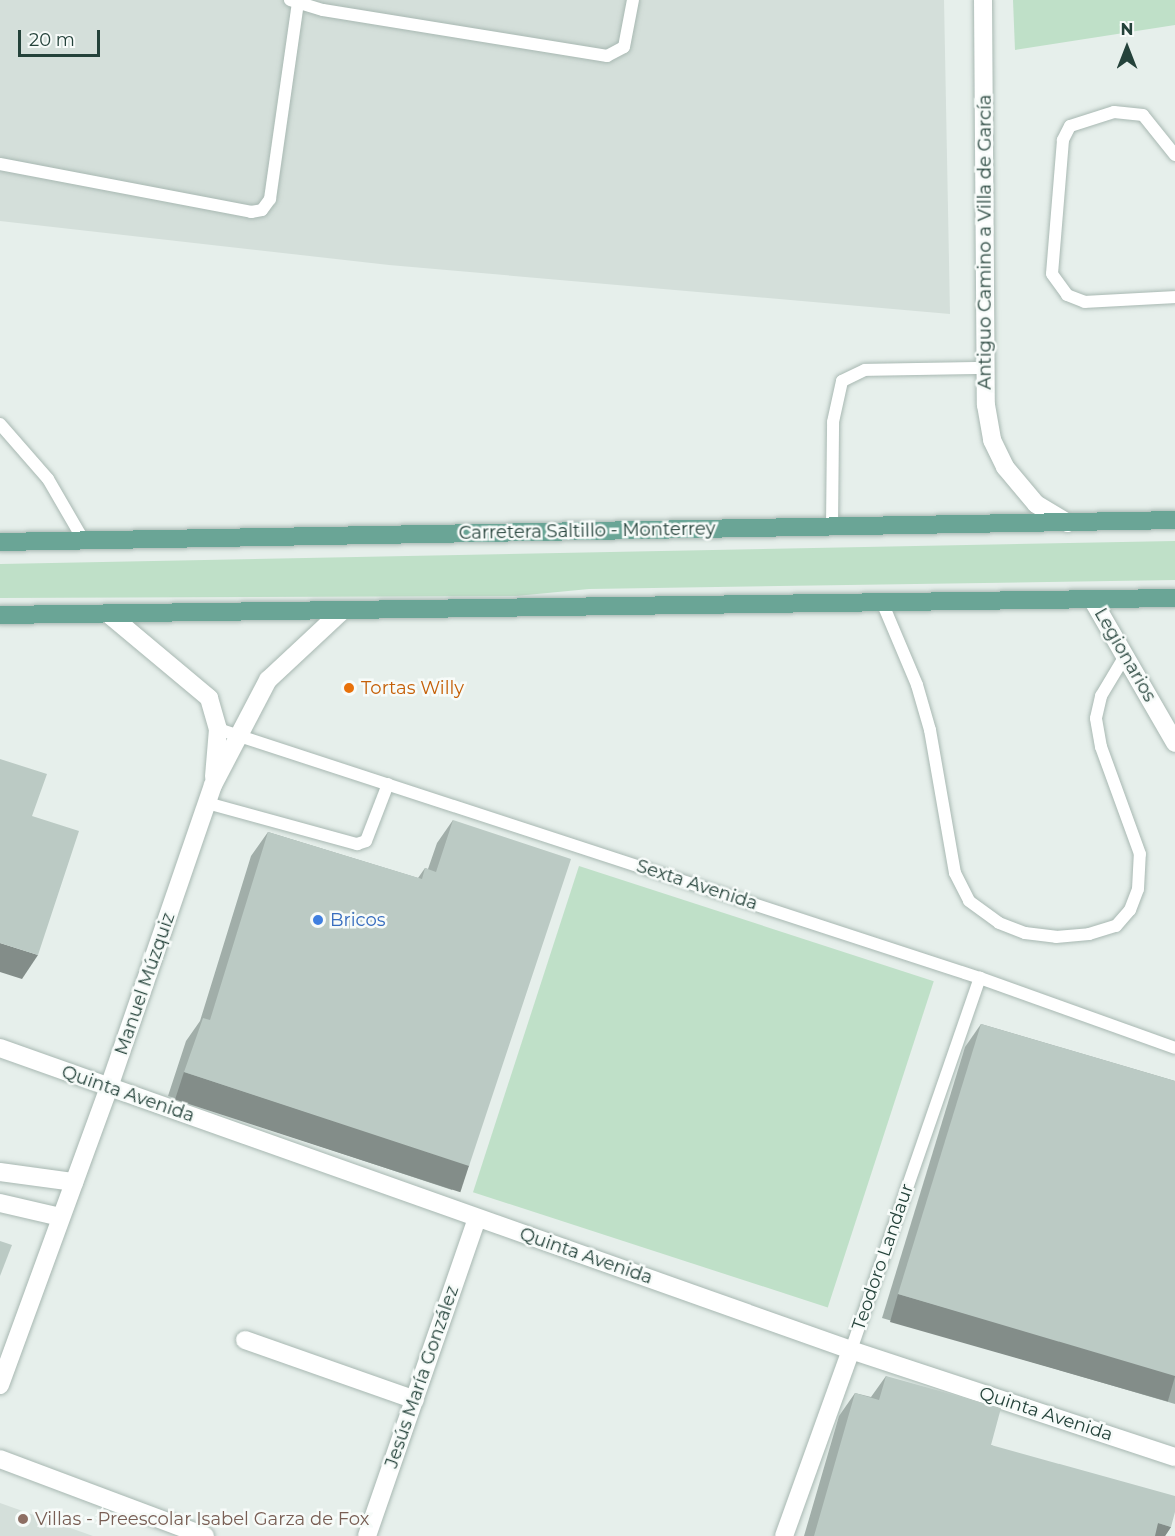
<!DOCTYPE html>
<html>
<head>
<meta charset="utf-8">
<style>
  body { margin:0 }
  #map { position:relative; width:1175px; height:1536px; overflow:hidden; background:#e6efeb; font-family:Montserrat,sans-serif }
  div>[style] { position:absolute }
  .built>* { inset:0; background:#d4dfda }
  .green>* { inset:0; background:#bfe0c8; transform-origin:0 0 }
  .roads { filter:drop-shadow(0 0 2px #a8b8b2) drop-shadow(0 0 2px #a8b8b2) }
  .service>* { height:12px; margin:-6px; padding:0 6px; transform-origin:6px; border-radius:6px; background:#fff }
  .minor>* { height:18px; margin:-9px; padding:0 9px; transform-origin:9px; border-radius:9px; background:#fff }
  .secondary>* { height:18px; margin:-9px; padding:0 9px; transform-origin:9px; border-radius:9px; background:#fff }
  .primary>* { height:18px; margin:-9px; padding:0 9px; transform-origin:9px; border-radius:9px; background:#6aa596 }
  .wall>* { inset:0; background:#a1aea9 }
  .shaded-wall>* { inset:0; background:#838d89; transform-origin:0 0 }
  .building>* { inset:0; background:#bbcac4 }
  .dots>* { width:16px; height:16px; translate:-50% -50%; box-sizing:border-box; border:3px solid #f7fbf9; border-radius:50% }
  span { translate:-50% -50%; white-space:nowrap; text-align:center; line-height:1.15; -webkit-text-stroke:5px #f7fbf9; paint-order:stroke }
  .street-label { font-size:18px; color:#24423a }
  .food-label { font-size:18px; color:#c56008 }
  .left { translate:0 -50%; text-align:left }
  .shop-label { font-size:18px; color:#366cbe }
  .education-label { font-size:18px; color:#785e54 }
  .north { position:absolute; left:1097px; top:18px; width:60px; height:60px; -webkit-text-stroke:4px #f7fbf9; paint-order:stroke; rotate:0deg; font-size:16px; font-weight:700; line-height:24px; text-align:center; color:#24423a }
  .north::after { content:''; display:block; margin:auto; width:21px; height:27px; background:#24423a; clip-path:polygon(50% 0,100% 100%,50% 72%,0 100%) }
  .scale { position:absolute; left:18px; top:30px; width:82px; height:27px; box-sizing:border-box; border:3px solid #24423a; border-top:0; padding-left:8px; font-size:18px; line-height:21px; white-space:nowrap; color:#24423a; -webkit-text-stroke:4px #f7fbf9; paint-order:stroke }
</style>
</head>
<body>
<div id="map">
  <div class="built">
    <div style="clip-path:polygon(0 0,944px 0,950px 314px,389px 265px,0 221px)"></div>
    <div style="clip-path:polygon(0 1503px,93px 1536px,0 1536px)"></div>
  </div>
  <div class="green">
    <div style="clip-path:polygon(1013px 0,1175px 0,1175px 25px,1015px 50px)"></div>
    <div style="clip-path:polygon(1175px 541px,1175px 580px,589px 589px,516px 596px,0 598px,0 564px)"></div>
    <div style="left:579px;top:866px;width:373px;height:343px;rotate:18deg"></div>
  </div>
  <div class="roads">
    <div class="service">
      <div style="left:290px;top:0;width:34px;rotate:17deg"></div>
      <div style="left:323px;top:10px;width:288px;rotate:9.2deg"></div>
      <div style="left:607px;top:56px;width:19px;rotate:-28deg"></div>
      <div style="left:624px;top:47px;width:48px;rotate:-79.2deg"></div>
      <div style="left:1175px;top:155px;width:51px;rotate:-128.7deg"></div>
      <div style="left:1143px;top:115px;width:29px;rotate:-174deg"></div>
      <div style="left:1114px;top:112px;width:46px;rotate:162.3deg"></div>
      <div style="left:1070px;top:126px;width:16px;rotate:117deg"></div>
      <div style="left:1063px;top:140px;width:134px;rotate:94.7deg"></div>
      <div style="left:1052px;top:274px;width:26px;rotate:54deg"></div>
      <div style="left:1067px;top:295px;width:19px;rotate:21deg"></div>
      <div style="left:1085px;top:302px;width:90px;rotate:-3.2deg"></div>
      <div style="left:0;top:164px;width:256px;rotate:10.8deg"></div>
      <div style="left:251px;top:212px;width:11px;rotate:-10deg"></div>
      <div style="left:262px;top:210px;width:14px;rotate:-54deg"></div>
      <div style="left:270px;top:199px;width:198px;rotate:-81.9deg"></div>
      <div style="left:0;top:424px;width:73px;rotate:48.9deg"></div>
      <div style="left:48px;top:479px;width:72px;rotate:59.9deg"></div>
      <div style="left:832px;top:526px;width:104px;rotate:-89.4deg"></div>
      <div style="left:833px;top:422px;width:42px;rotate:-77.6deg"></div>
      <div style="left:842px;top:381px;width:25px;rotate:-26deg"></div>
      <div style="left:865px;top:370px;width:119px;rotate:-1deg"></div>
      <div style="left:882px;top:602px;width:90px;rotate:67.1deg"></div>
      <div style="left:917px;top:685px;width:47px;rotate:73.9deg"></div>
      <div style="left:930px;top:730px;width:145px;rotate:80.1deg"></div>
      <div style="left:955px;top:873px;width:31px;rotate:63deg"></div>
      <div style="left:969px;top:901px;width:37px;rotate:36deg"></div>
      <div style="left:999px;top:923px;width:28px;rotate:21deg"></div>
      <div style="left:1025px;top:933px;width:31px;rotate:7deg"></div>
      <div style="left:1056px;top:937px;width:33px;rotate:-5deg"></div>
      <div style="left:1089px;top:934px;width:28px;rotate:-17deg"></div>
      <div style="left:1116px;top:926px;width:21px;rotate:-49deg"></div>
      <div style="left:1130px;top:910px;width:22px;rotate:-69deg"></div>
      <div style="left:1138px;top:889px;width:35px;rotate:-87deg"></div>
      <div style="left:1140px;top:854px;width:114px;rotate:-110deg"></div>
      <div style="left:1101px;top:747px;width:29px;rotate:-100deg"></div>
      <div style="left:1096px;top:718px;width:23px;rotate:-77deg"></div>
      <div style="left:1101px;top:696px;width:47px;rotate:-59deg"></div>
      <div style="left:218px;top:729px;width:802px;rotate:18.1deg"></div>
      <div style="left:980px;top:978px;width:207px;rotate:19.7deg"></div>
      <div style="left:207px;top:803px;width:156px;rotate:15.3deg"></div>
      <div style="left:357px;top:844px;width:9px;rotate:-18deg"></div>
      <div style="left:366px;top:841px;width:61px;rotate:-68.9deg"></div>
      <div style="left:851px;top:1350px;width:394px;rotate:-70.9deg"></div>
    </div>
    <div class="minor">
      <div style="left:1092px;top:599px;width:166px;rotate:60deg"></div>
      <div style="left:111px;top:616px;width:128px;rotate:39.9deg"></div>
      <div style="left:209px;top:698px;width:32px;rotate:74deg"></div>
      <div style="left:218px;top:729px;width:48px;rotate:94.8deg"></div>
      <div style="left:0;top:1048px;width:903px;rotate:19.54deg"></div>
      <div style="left:851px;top:1350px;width:341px;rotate:18.3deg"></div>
      <div style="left:0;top:1172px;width:75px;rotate:7.7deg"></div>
      <div style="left:0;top:1203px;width:62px;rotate:13.1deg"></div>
      <div style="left:245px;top:1340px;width:180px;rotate:19.4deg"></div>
      <div style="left:0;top:1385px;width:317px;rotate:-69.9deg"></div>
      <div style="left:109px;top:1087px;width:319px;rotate:-71deg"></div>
      <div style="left:213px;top:785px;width:119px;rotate:-62.4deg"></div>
      <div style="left:268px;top:680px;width:100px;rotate:-43deg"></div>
      <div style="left:0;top:1459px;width:219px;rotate:20.6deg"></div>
      <div style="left:367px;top:1536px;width:336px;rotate:-70.9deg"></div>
      <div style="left:784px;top:1536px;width:198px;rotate:-70.2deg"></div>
    </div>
    <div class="secondary">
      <div style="left:983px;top:0;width:405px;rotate:89.6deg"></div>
      <div style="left:986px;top:405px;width:36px;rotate:80deg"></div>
      <div style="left:992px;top:440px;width:30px;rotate:64deg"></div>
      <div style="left:1005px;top:467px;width:48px;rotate:50deg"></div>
      <div style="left:1036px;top:504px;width:37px;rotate:31deg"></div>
    </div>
    <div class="primary">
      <div style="left:0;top:542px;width:1175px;rotate:-1.07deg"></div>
      <div style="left:0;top:615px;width:1175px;rotate:-0.83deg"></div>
    </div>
  </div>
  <div class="wall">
    <div style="clip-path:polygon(453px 820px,469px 1166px,452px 1190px,168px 1096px,186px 1041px,200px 1021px,251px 856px,268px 832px,418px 878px,425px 868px,428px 869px,437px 843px)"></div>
    <div style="clip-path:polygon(981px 1024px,1175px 1081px,1175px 1404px,882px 1318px,965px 1047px)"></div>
    <div style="clip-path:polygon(886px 1376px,991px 1445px,1171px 1527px,1165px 1536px,804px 1536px,839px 1416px,855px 1393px,871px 1397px)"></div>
  </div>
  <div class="shaded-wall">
    <div style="clip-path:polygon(0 943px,38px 955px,22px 979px,0 972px)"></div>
    <div style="left:184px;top:1072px;width:300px;height:29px;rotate:18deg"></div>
    <div style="left:898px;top:1294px;width:289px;height:29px;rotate:16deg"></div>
    <div style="clip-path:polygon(1158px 1523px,1171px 1527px,1165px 1536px,1150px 1536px)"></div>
  </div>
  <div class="building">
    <div style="clip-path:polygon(0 759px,47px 774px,32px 816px,79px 831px,38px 955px,0 943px)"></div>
    <div style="clip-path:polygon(453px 820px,571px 859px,469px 1166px,184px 1072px,203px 1018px,210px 1020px,268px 832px,422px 879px,425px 868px,436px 872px)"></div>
    <div style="clip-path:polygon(981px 1024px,1175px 1081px,1175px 1376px,898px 1294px)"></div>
    <div style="clip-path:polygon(0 1241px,12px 1245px,0 1276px)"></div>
    <div style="clip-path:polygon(886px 1376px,1001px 1408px,991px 1445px,1175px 1496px,1175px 1512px,1171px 1527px,1158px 1523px,1155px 1536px,814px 1536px,855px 1393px,879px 1400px)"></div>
  </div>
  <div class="dots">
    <div style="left:349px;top:688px;background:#e8710a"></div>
    <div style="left:318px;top:920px;background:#3f7fe0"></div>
    <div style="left:23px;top:1519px;background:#8d6e63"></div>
  </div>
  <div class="street-label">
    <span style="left:985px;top:242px;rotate:-90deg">Antiguo Camino a Villa de García</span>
    <span style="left:587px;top:531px;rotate:-1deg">Carretera Saltillo - Monterrey</span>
    <span style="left:1125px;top:655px;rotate:60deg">Legionarios</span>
    <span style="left:697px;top:885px;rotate:18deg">Sexta Avenida</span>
    <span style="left:145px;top:984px;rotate:-71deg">Manuel Múzquiz</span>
    <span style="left:128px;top:1094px;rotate:19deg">Quinta Avenida</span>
    <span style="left:586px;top:1256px;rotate:19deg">Quinta Avenida</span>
    <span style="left:883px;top:1257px;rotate:-71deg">Teodoro Landaur</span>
    <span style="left:422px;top:1377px;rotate:-71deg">Jesús María González</span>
    <span style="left:1046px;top:1414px;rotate:18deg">Quinta Avenida</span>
  </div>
  <div class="food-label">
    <span class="left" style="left:361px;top:688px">Tortas Willy</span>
  </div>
  <div class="shop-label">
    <span class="left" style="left:330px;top:920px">Bricos</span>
  </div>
  <div class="education-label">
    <span class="left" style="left:35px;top:1519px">Villas - Preescolar Isabel Garza de Fox</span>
  </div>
  <div class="north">N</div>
  <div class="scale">20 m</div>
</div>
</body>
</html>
